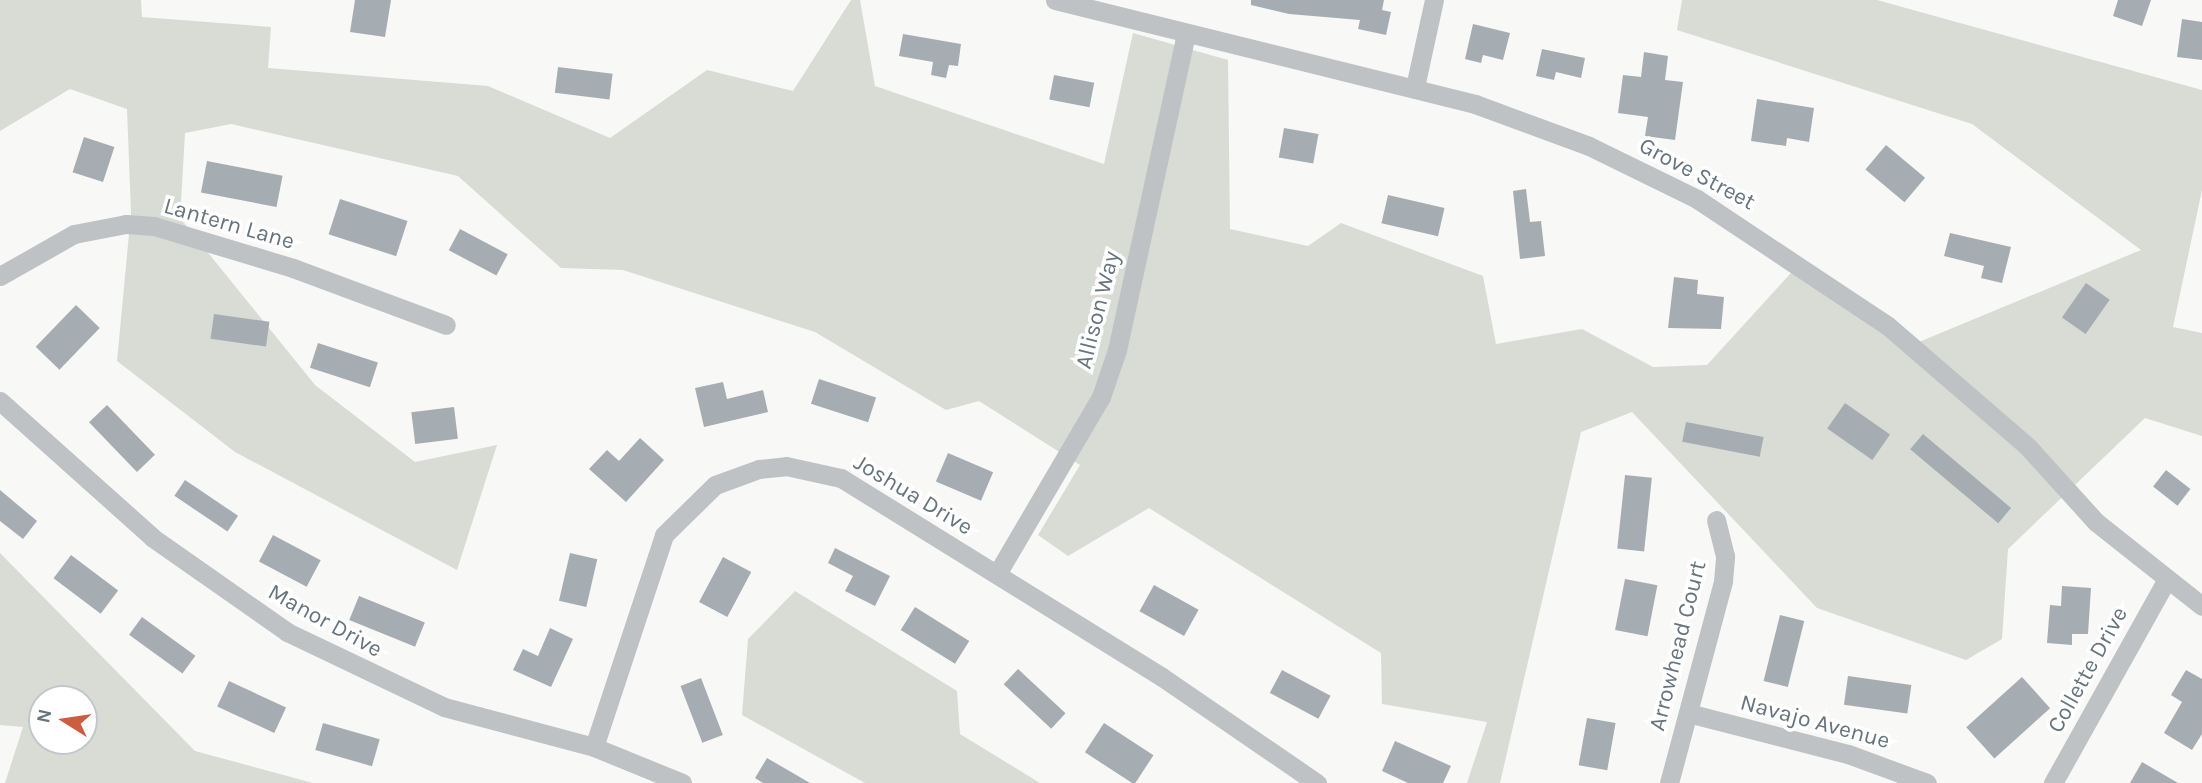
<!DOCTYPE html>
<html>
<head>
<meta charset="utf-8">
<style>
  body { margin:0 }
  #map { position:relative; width:2202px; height:783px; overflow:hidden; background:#f8f8f6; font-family:Karla,sans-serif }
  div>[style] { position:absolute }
  .green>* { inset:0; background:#d8dcd5 }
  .building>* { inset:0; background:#a6adb2; transform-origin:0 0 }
  .minor>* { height:19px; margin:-9.5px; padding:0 9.5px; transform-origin:9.5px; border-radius:9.5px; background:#bec2c5 }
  span { translate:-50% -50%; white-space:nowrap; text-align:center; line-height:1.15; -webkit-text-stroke:7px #fff; paint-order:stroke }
  .street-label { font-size:23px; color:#66747d }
  .north { position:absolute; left:28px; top:685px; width:70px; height:70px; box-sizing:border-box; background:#fff; border:2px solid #c2c7cb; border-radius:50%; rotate:282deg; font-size:19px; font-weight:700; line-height:28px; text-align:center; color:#66747d }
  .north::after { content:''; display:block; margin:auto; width:24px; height:32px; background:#cd5d41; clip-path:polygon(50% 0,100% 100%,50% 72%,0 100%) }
</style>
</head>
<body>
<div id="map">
  <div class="green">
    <div style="clip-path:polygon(0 0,141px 0,142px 17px,271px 27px,268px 68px,488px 86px,610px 138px,707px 70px,793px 91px,851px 0,860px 0,875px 86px,1104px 164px,1133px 33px,1228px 60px,1230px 229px,1308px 246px,1341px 223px,1483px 276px,1496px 344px,1582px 329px,1653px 367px,1707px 365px,1800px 263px,1914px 344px,2141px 250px,1972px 124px,1677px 30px,1682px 0,1877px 0,2202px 90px,2202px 190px,2173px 327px,2202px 333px,2202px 436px,2145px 418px,2008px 549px,2002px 639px,1966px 660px,1817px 608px,1632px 412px,1581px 432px,1500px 783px,1467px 783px,1487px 722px,1382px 704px,1381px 653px,1149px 508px,1068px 556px,1038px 535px,1080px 465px,979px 401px,946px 410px,815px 332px,623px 270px,561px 268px,458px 176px,231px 124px,185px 133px,180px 218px,315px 385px,415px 462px,497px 445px,457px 570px,235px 452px,117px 361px,131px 213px,127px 109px,70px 89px,0 131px)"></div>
    <div style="clip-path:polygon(evenodd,0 553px,195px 751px,313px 783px,5px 783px,23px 727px,0 725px,0 553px,42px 699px,84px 699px,84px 741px,42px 741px,42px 699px)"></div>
    <div style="clip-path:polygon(795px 591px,957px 691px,960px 734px,1040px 783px,865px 783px,742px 715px,748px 639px)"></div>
  </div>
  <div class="building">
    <div style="clip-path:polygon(355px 0,391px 0,385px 37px,350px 32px)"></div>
    <div style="clip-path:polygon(1251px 0,1384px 0,1382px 10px,1391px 12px,1386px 35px,1358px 29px,1360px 20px,1289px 14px,1251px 5px)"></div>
    <div style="clip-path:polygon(2118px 0,2151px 0,2142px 26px,2113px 16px)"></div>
    <div style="clip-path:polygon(2182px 19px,2202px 22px,2202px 60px,2177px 57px)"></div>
    <div style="clip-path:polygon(1473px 24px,1510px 33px,1503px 60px,1483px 55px,1481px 63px,1465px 59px)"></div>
    <div style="clip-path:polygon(903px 34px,961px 44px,958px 66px,949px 65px,946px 78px,931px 75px,933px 62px,899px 56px)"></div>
    <div style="clip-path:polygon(1542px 49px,1585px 58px,1581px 78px,1556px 72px,1554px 80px,1536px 76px)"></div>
    <div style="clip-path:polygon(1644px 52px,1668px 56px,1665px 80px,1683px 82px,1675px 140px,1645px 136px,1648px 117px,1618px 113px,1623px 75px,1641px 77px)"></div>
    <div style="left:558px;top:67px;width:55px;height:26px;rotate:7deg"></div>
    <div style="left:1054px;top:75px;width:41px;height:25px;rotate:11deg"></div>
    <div style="clip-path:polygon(1757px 99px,1814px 108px,1809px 142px,1787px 138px,1786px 146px,1751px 141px)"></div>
    <div style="left:1284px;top:128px;width:35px;height:30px;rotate:10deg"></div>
    <div style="left:84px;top:137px;width:32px;height:37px;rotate:18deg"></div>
    <div style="left:1886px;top:145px;width:51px;height:32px;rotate:40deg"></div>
    <div style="left:207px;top:161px;width:77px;height:32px;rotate:11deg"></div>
    <div style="clip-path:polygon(1526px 189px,1530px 222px,1541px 221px,1545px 256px,1520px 259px,1513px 191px)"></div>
    <div style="left:1388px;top:195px;width:58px;height:29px;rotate:13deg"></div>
    <div style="left:340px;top:199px;width:71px;height:37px;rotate:18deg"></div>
    <div style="left:460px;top:229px;width:54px;height:24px;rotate:28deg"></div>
    <div style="clip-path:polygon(1950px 233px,2011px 247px,2002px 283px,1981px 278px,1984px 266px,1944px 256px)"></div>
    <div style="clip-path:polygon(1674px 277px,1698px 280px,1697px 294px,1724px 297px,1721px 329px,1668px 328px)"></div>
    <div style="left:2086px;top:283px;width:29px;height:42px;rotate:35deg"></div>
    <div style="left:76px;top:305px;width:33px;height:58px;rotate:44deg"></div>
    <div style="left:214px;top:314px;width:56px;height:25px;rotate:8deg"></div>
    <div style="left:318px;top:343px;width:63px;height:26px;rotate:18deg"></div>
    <div style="left:819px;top:379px;width:60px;height:26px;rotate:18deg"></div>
    <div style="clip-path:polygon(723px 382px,727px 399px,763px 390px,768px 412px,704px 427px,695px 388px)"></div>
    <div style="left:1845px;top:403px;width:55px;height:31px;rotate:35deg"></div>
    <div style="left:107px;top:405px;width:69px;height:25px;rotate:46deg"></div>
    <div style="left:454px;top:407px;width:32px;height:43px;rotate:83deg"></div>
    <div style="left:1686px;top:422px;width:79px;height:20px;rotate:11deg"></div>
    <div style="left:1923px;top:434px;width:115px;height:20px;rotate:40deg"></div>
    <div style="clip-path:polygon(640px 438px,664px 460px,626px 502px,589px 469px,607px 450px,619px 461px)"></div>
    <div style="left:948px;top:453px;width:49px;height:31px;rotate:23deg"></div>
    <div style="left:2166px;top:470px;width:31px;height:21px;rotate:38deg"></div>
    <div style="left:1625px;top:475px;width:27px;height:74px;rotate:6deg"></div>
    <div style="left:185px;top:480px;width:64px;height:19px;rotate:34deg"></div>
    <div style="clip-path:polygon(0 490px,37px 521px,23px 539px,0 521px)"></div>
    <div style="left:273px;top:535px;width:54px;height:30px;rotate:28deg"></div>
    <div style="clip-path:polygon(835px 548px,890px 576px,875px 606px,845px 591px,853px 576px,828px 563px)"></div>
    <div style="left:570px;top:553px;width:28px;height:49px;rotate:13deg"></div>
    <div style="left:71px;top:555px;width:59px;height:29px;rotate:37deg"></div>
    <div style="left:723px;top:557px;width:32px;height:51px;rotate:28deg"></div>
    <div style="left:1625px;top:579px;width:33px;height:52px;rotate:11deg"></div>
    <div style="left:1154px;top:585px;width:51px;height:30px;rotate:29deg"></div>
    <div style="clip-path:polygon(2062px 586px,2091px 588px,2088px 634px,2072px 634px,2072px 645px,2047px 643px,2050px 605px,2061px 606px)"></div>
    <div style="left:359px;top:596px;width:71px;height:26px;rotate:22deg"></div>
    <div style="left:915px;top:607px;width:64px;height:27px;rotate:32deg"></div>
    <div style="left:1780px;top:615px;width:25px;height:68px;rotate:14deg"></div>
    <div style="left:142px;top:617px;width:66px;height:22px;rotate:36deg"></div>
    <div style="clip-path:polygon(550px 628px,573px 639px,551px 687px,513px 670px,523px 649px,538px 656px)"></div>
    <div style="left:1018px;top:669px;width:65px;height:21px;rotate:43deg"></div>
    <div style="left:1282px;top:670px;width:55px;height:26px;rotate:28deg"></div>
    <div style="clip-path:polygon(2186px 670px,2202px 679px,2202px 734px,2192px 750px,2164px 733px,2182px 702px,2171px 695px)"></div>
    <div style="left:1848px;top:676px;width:64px;height:29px;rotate:8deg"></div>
    <div style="left:2022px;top:677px;width:42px;height:75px;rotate:48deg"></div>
    <div style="left:701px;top:678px;width:61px;height:22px;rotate:69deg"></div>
    <div style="left:229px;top:681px;width:63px;height:28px;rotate:25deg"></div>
    <div style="left:1587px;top:718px;width:29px;height:48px;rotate:10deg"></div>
    <div style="left:323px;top:723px;width:59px;height:28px;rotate:16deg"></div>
    <div style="left:1104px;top:723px;width:59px;height:35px;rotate:33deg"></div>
    <div style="clip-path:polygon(1395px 741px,1451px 766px,1443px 783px,1408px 783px,1382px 771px)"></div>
    <div style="clip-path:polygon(767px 758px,810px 783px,763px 783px,755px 778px)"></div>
    <div style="clip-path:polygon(2142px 762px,2178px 783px,2130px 783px)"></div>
  </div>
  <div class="minor">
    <div style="left:1055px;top:0;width:433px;rotate:13.9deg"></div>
    <div style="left:1475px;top:104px;width:121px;rotate:20.2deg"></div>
    <div style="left:1589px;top:146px;width:120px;rotate:26.1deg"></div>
    <div style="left:1697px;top:199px;width:229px;rotate:33.6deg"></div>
    <div style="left:1888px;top:326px;width:185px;rotate:40.8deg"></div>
    <div style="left:2028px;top:447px;width:101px;rotate:47.8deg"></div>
    <div style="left:2096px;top:522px;width:135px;rotate:38.4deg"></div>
    <div style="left:1415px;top:87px;width:89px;rotate:-77.7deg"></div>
    <div style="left:0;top:276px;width:85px;rotate:-29.6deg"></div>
    <div style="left:74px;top:234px;width:53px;rotate:-10.9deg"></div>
    <div style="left:126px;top:224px;width:28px;rotate:4deg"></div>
    <div style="left:154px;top:226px;width:145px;rotate:16.8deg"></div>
    <div style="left:293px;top:268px;width:163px;rotate:20.4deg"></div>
    <div style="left:0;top:401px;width:205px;rotate:41.8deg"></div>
    <div style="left:153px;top:538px;width:164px;rotate:35deg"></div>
    <div style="left:287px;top:632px;width:174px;rotate:25.5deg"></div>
    <div style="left:444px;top:707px;width:155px;rotate:14.9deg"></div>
    <div style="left:594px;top:747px;width:95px;rotate:22.2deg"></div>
    <div style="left:997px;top:574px;width:205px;rotate:-59.6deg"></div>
    <div style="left:1101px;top:397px;width:50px;rotate:-71.2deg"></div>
    <div style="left:1117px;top:350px;width:324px;rotate:-77.7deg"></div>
    <div style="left:1688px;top:713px;width:165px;rotate:14.4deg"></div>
    <div style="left:1848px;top:754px;width:84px;rotate:20.2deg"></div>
    <div style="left:594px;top:747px;width:223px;rotate:-71.7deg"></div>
    <div style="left:664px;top:535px;width:71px;rotate:-44.4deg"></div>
    <div style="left:715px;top:485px;width:47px;rotate:-20deg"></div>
    <div style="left:759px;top:469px;width:27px;rotate:-6deg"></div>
    <div style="left:786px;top:466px;width:56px;rotate:12.3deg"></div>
    <div style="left:841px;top:478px;width:378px;rotate:31.8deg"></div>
    <div style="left:1162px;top:677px;width:188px;rotate:34.4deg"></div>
    <div style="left:1669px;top:783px;width:209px;rotate:-75deg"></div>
    <div style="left:1723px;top:581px;width:25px;rotate:-85deg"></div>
    <div style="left:1725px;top:556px;width:37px;rotate:-104deg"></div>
    <div style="left:2053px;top:783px;width:231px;rotate:-60.8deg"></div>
  </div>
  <div class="street-label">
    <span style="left:1697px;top:174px;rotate:28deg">Grove Street</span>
    <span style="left:229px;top:224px;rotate:16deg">Lantern Lane</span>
    <span style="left:1098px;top:310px;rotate:-76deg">Allison Way</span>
    <span style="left:913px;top:495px;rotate:31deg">Joshua Drive</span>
    <span style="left:325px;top:621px;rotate:29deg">Manor Drive</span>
    <span style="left:1678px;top:646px;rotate:-76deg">Arrowhead Court</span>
    <span style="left:2088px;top:670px;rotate:-61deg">Collette Drive</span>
    <span style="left:1815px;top:722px;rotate:15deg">Navajo Avenue</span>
  </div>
  <div class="north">N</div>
</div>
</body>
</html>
